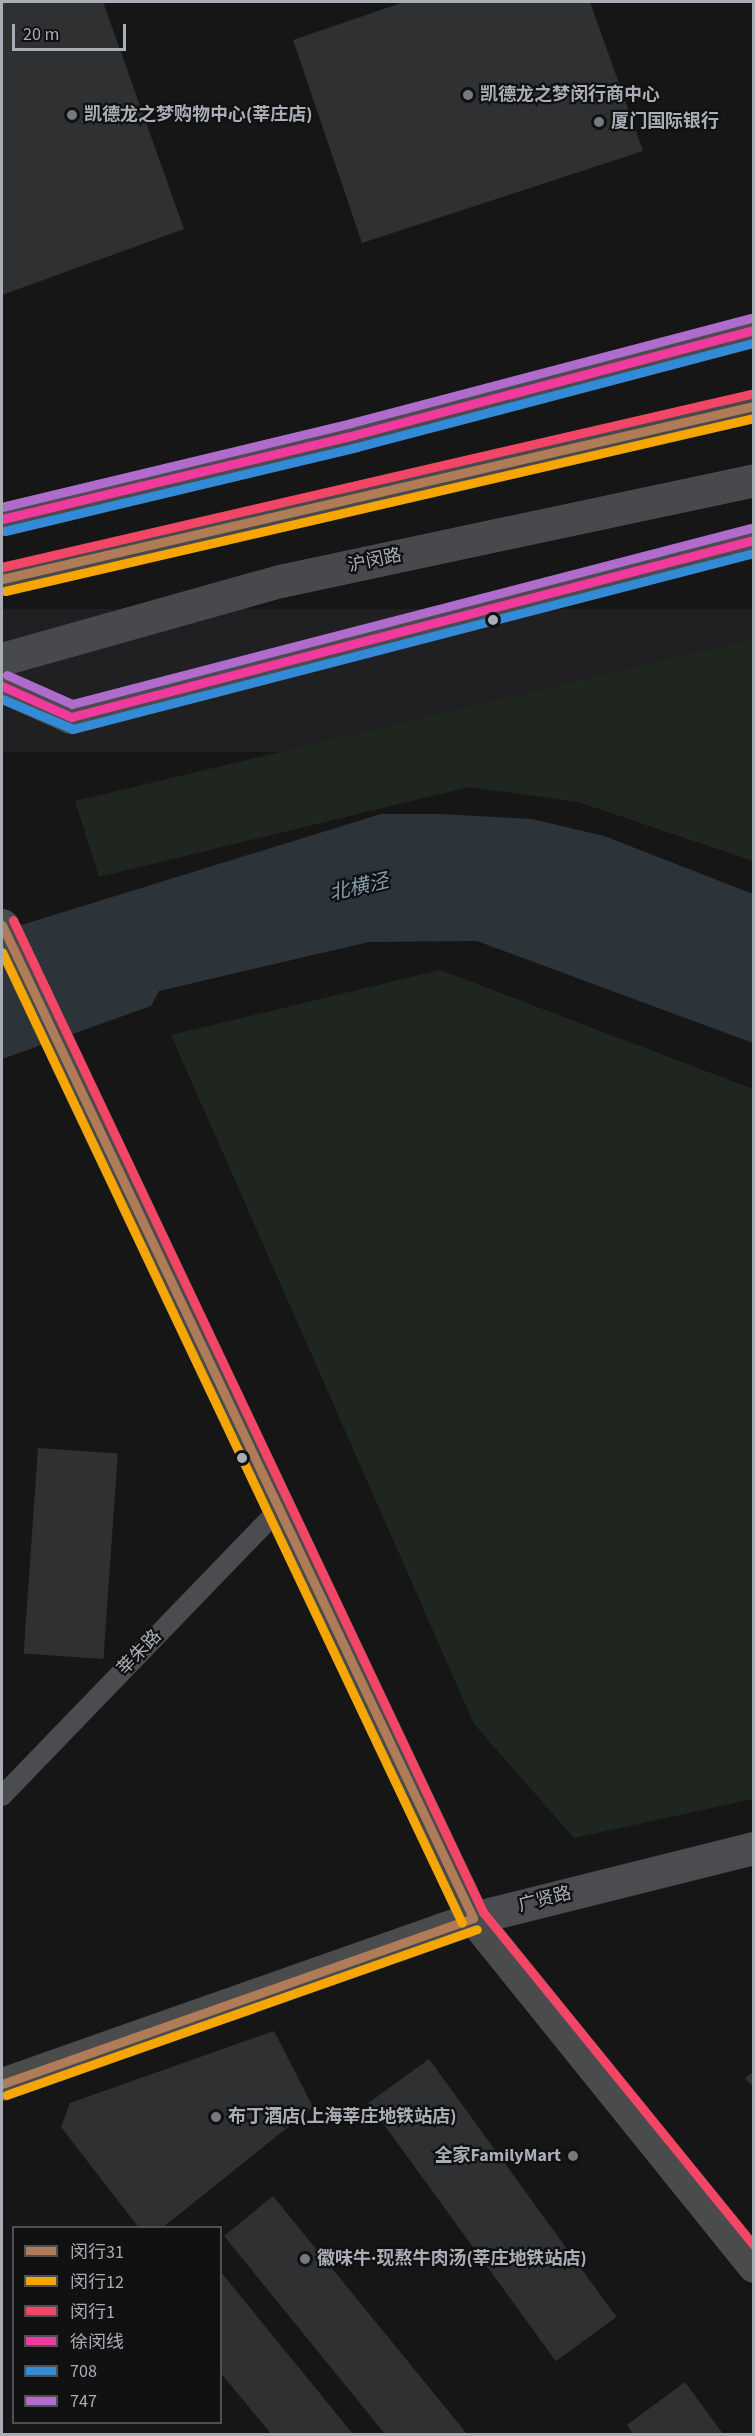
<!DOCTYPE html>
<html>
<head>
<meta charset="utf-8">
<style>
  body { margin:0 }
  #map { position:relative; width:755px; height:2436px; overflow:hidden; background:#161617; font-family:"Source Sans 3","Noto Sans SC",sans-serif }
  div>[style] { position:absolute }
  .built>* { inset:0; background:#202022; transform-origin:0 0 }
  .green>* { inset:0; background:#1f251f }
  .water>* { inset:0; background:#2d3439 }
  .building>* { inset:0; background:#2f3031; transform-origin:0 0 }
  .lane>* { height:20px; margin:-10px; padding:0 10px; transform-origin:10px; border-radius:10px; background:#4b4c4f }
  .street>* { height:33px; margin:-16.5px; padding:0 16.5px; transform-origin:16.5px; border-radius:16.5px; background:#4b4c4f }
  .secondary>* { height:33px; margin:-16.5px; padding:0 16.5px; transform-origin:16.5px; border-radius:16.5px; background:#4a4b4d }
  .highway>* { height:33px; margin:-16.5px; padding:0 16.5px; transform-origin:16.5px; border-radius:16.5px; background:#48494c }
  .bus-1>* { height:9px; margin:-4.5px; padding:0 4.5px; transform-origin:4.5px; border-radius:4.5px; background:#b07c57 }
  .bus-2>* { height:9px; margin:-4.5px; padding:0 4.5px; transform-origin:4.5px; border-radius:4.5px; background:#f7a600 }
  .bus-3>* { height:9px; margin:-4.5px; padding:0 4.5px; transform-origin:4.5px; border-radius:4.5px; background:#f34667 }
  .bus-4>* { height:9px; margin:-4.5px; padding:0 4.5px; transform-origin:4.5px; border-radius:4.5px; background:#f13a9d }
  .bus-5>* { height:9px; margin:-4.5px; padding:0 4.5px; transform-origin:4.5px; border-radius:4.5px; background:#338bd7 }
  .bus-6>* { height:9px; margin:-4.5px; padding:0 4.5px; transform-origin:4.5px; border-radius:4.5px; background:#b06ccc }
  .dots>* { width:16px; height:16px; translate:-50% -50%; box-sizing:border-box; border:3px solid #111112; border-radius:50% }
  span { translate:-50% -50%; white-space:nowrap; text-align:center; line-height:1.15; -webkit-text-stroke:4.5px #111112; paint-order:stroke }
  .poi-label { font-size:18px; color:#a9aeb6; font-weight:700 }
  .left { translate:0 -50%; text-align:left }
  .right { translate:-100% -50%; text-align:right }
  .street-label { font-size:18px; color:#a9aeb6 }
  .water-label { font-size:20px; color:#829eae; font-style:italic }
  .frame { position:absolute; inset:0; border:3px solid #a9aeb6; pointer-events:none }
  .legend { position:absolute; left:12px; top:2226px; width:210px; height:198px; box-sizing:border-box; background:#111112; border:2px solid #4e5054; margin:0; padding:8px 10px; list-style:none; font-size:18px; color:#a9aeb6 }
  .legend li { display:flex; align-items:center; gap:12px; height:30px }
  .legend b { width:30px; border:2px solid #4e5054 }
  .scale { position:absolute; left:12px; top:24px; width:114px; height:27px; box-sizing:border-box; border:3px solid #a9aeb6; border-top:0; padding-left:8px; font-size:18px; line-height:21px; white-space:nowrap; color:#a9aeb6; -webkit-text-stroke:4px #111112; paint-order:stroke }
</style>
</head>
<body>
<div id="map">
  <div class="built">
    <div style="left:753px;top:609px;width:143px;height:788px;rotate:90deg"></div>
  </div>
  <div class="green">
    <div style="clip-path:polygon(753px 639px,753px 861px,578px 802px,469px 787px,99px 877px,75px 801px)"></div>
    <div style="clip-path:polygon(440px 970px,753px 1089px,753px 1799px,574px 1838px,474px 1724px,171px 1035px)"></div>
  </div>
  <div class="water">
    <div style="clip-path:polygon(381px 814px,438px 814px,532px 819px,604px 836px,753px 894px,753px 1043px,477px 941px,369px 942px,159px 991px,151px 1006px,2px 1059px,2px 931px)"></div>
  </div>
  <div class="building">
    <div style="clip-path:polygon(2px 2px,103px 2px,184px 229px,2px 295px)"></div>
    <div style="clip-path:polygon(404px 2px,590px 2px,643px 151px,362px 243px,293px 40px)"></div>
    <div style="left:38px;top:1448px;width:80px;height:206px;rotate:4deg"></div>
    <div style="clip-path:polygon(274px 2031px,313px 2107px,162px 2228px,139px 2228px,61px 2127px,70px 2103px)"></div>
    <div style="left:429px;top:2059px;width:319px;height:75px;rotate:54deg"></div>
    <div style="clip-path:polygon(754px 2071px,754px 2088px,745px 2078px)"></div>
    <div style="clip-path:polygon(273px 2196px,467px 2434px,385px 2434px,224px 2236px)"></div>
    <div style="clip-path:polygon(220px 2271px,353px 2434px,271px 2434px,220px 2372px)"></div>
    <div style="clip-path:polygon(685px 2382px,723px 2434px,633px 2434px,627px 2425px)"></div>
  </div>
  <div class="lane">
    <div style="left:2px;top:1796px;width:397px;rotate:-46deg"></div>
  </div>
  <div class="street">
    <div style="left:2px;top:519px;width:362px;rotate:-13.4deg"></div>
    <div style="left:354px;top:435px;width:414px;rotate:-14.7deg"></div>
    <div style="left:2px;top:686px;width:76px;rotate:24.2deg"></div>
    <div style="left:71px;top:717px;width:706px;rotate:-14.53deg"></div>
    <div style="left:473px;top:1918px;width:290px;rotate:-14deg"></div>
  </div>
  <div class="secondary">
    <div style="left:2px;top:925px;width:1099px;rotate:64.62deg"></div>
    <div style="left:473px;top:1918px;width:447px;rotate:51.1deg"></div>
    <div style="left:2px;top:2084px;width:499px;rotate:-19.4deg"></div>
  </div>
  <div class="highway">
    <div style="left:2px;top:579px;width:772px;rotate:-12.96deg"></div>
    <div style="left:2px;top:659px;width:289px;rotate:-15.7deg"></div>
    <div style="left:280px;top:581px;width:485px;rotate:-12deg"></div>
  </div>
  <div class="bus-1">
    <div style="left:2px;top:579px;width:772px;rotate:-12.96deg"></div>
    <div style="left:2px;top:925px;width:1099px;rotate:64.62deg"></div>
    <div style="left:2px;top:2084px;width:499px;rotate:-19.4deg"></div>
  </div>
  <div class="bus-2">
    <div style="left:5px;top:591px;width:769px;rotate:-13.01deg"></div>
    <div style="left:2px;top:952px;width:1074px;rotate:64.65deg"></div>
    <div style="left:6px;top:2095px;width:499px;rotate:-19.4deg"></div>
  </div>
  <div class="bus-3">
    <div style="left:2px;top:567px;width:769px;rotate:-13.01deg"></div>
    <div style="left:13px;top:920px;width:1098px;rotate:64.65deg"></div>
    <div style="left:483px;top:1912px;width:430px;rotate:50.9deg"></div>
  </div>
  <div class="bus-4">
    <div style="left:2px;top:519px;width:362px;rotate:-13.4deg"></div>
    <div style="left:354px;top:435px;width:414px;rotate:-14.7deg"></div>
    <div style="left:2px;top:686px;width:76px;rotate:24.2deg"></div>
    <div style="left:71px;top:717px;width:706px;rotate:-14.53deg"></div>
  </div>
  <div class="bus-5">
    <div style="left:5px;top:531px;width:362px;rotate:-13.4deg"></div>
    <div style="left:357px;top:447px;width:410px;rotate:-14.7deg"></div>
    <div style="left:2px;top:699px;width:77px;rotate:22.9deg"></div>
    <div style="left:73px;top:729px;width:703px;rotate:-14.49deg"></div>
  </div>
  <div class="bus-6">
    <div style="left:2px;top:507px;width:359px;rotate:-13.5deg"></div>
    <div style="left:351px;top:423px;width:414px;rotate:-14.7deg"></div>
    <div style="left:7px;top:675px;width:71px;rotate:24deg"></div>
    <div style="left:72px;top:704px;width:701px;rotate:-14.53deg"></div>
  </div>
  <div class="dots">
    <div style="left:468px;top:95px;background:#76797e"></div>
    <div style="left:72px;top:115px;background:#76797e"></div>
    <div style="left:599px;top:122px;background:#76797e"></div>
    <div style="left:493px;top:620px;background:#a9aeb6"></div>
    <div style="left:242px;top:1458px;background:#a9aeb6"></div>
    <div style="left:216px;top:2117px;background:#76797e"></div>
    <div style="left:573px;top:2156px;background:#76797e"></div>
    <div style="left:305px;top:2259px;background:#76797e"></div>
  </div>
  <div class="poi-label">
    <span class="left" style="left:480px;top:95px">凯德龙之梦闵行商中心</span>
    <span class="left" style="left:84px;top:115px">凯德龙之梦购物中心(莘庄店)</span>
    <span class="left" style="left:611px;top:122px">厦门国际银行</span>
    <span class="left" style="left:228px;top:2117px">布丁酒店(上海莘庄地铁站店)</span>
    <span class="right" style="left:561px;top:2156px">全家FamilyMart</span>
    <span class="left" style="left:317px;top:2259px">徽味牛·现熬牛肉汤(莘庄地铁站店)</span>
  </div>
  <div class="street-label">
    <span style="left:375px;top:561px;rotate:-12deg">沪闵路</span>
    <span style="left:140px;top:1653px;rotate:-46deg">莘朱路</span>
    <span style="left:545px;top:1900px;rotate:-14deg">广贤路</span>
  </div>
  <div class="water-label">
    <span style="left:359px;top:888px;rotate:-13deg">北横泾</span>
  </div>
  <div class="frame"></div>
  <ul class="legend">
  <li><b style="height:8px;background:#b07c57"></b>闵行31</li>
  <li><b style="height:8px;background:#f7a600"></b>闵行12</li>
  <li><b style="height:8px;background:#f34667"></b>闵行1</li>
  <li><b style="height:8px;background:#f13a9d"></b>徐闵线</li>
  <li><b style="height:8px;background:#338bd7"></b>708</li>
  <li><b style="height:8px;background:#b06ccc"></b>747</li>
  </ul>
  <div class="scale">20 m</div>
</div>
</body>
</html>
